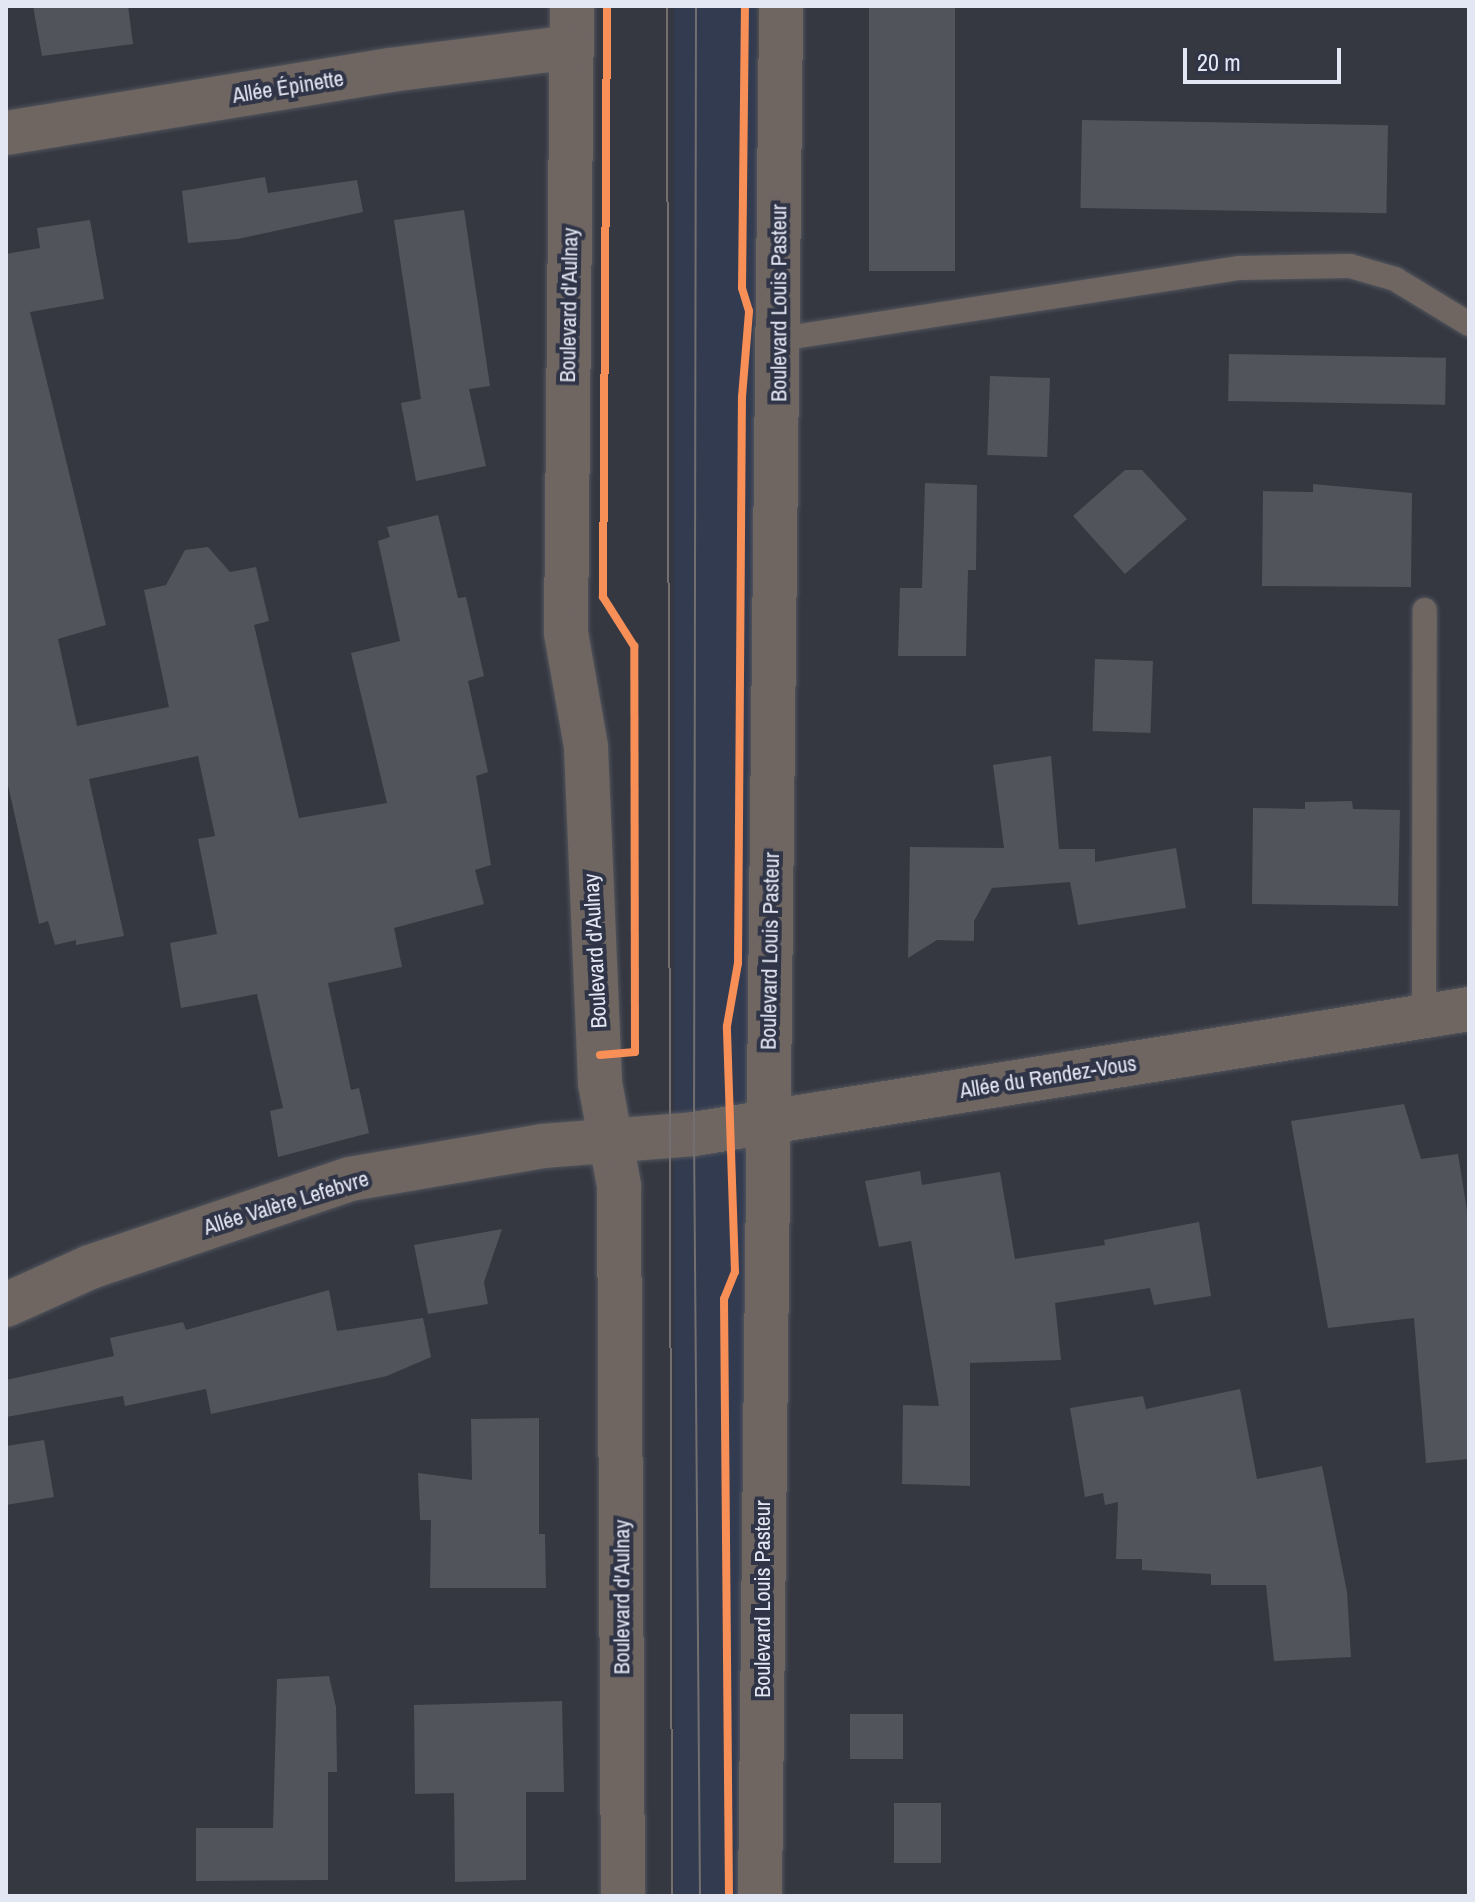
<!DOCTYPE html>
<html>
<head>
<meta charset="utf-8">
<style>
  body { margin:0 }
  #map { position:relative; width:1475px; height:1902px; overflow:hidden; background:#353841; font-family:"Archivo Narrow",sans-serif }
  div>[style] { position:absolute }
  .built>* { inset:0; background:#323b50; transform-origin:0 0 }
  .building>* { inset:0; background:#51545b; transform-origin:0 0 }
  .roads { filter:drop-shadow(0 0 2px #52555d) drop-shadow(0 0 2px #52555d) }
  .lane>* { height:24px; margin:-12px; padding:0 12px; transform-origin:12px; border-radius:12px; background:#6f6662 }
  .street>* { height:44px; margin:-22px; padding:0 22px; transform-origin:22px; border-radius:22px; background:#6f6662 }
  .tram>* { height:2px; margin:-1px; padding:0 1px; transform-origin:1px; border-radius:1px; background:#736f71 }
  .cycleway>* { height:8px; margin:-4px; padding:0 4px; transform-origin:4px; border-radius:4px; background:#f78f57 }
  span { translate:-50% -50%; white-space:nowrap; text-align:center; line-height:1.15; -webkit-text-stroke:8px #2f3547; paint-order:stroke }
  .street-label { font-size:22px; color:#e3e7f3 }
  .frame { position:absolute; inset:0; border:8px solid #e3e7f3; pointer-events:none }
  .scale { position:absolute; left:1183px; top:48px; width:158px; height:36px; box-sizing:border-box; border:4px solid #e3e7f3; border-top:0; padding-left:10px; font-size:24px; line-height:28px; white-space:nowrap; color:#e3e7f3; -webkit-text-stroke:6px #2f3547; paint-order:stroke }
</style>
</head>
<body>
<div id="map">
  <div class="built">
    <div style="left:674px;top:6px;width:82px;height:1890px"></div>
  </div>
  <div class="building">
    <div style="clip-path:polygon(33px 6px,128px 6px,133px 44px,42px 56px)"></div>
    <div style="left:869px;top:6px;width:86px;height:265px"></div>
    <div style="left:1082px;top:120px;width:306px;height:88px;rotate:1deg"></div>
    <div style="clip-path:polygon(265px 177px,268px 193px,357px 180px,363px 212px,238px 239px,188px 243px,182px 191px)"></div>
    <div style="clip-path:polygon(464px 210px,490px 386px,469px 389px,486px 466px,416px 481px,401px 403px,421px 399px,394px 220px)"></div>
    <div style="clip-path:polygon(90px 220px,104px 299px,30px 312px,106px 625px,58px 639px,77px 726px,169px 707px,144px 590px,166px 585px,185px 550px,208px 547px,230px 572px,256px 567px,269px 621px,254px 625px,299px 818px,387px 803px,351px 653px,400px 641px,378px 541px,390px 537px,387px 527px,438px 515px,458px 598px,466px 597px,484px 676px,468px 681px,488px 772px,476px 776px,491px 865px,475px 870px,484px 904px,394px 928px,402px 967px,328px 983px,351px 1090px,359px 1088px,369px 1133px,278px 1157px,270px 1111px,283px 1108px,257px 994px,181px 1008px,170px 943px,217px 934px,198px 839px,215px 836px,198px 756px,89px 779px,124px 936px,76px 945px,76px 940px,55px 945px,48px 921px,39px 924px,6px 776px,6px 254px,40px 248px,37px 228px)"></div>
    <div style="left:1229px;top:354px;width:217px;height:47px;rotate:1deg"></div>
    <div style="left:990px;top:376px;width:60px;height:79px;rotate:2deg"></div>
    <div style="clip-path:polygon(1125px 470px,1142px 470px,1187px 519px,1125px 574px,1073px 516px)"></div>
    <div style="clip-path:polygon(925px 483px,977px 485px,976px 570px,968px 570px,966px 656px,898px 656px,900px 588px,922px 588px)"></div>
    <div style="clip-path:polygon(1313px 484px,1412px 493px,1411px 587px,1262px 586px,1263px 491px,1313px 492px)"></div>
    <div style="left:1095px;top:659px;width:58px;height:72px;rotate:2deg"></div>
    <div style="clip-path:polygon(1051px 756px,1059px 849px,1095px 849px,1095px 862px,1176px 848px,1186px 908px,1078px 925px,1070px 882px,992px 888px,974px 921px,974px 941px,937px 940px,908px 958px,910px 847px,1004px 848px,993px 765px)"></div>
    <div style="clip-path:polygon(1352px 801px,1353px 809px,1400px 810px,1398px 906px,1252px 904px,1253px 808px,1305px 809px,1305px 802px)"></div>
    <div style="clip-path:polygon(1404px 1104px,1421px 1159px,1458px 1154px,1469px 1223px,1469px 1459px,1426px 1463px,1414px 1318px,1328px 1328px,1291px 1121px)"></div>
    <div style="clip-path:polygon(920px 1171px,922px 1185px,1000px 1172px,1015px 1259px,1105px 1245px,1104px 1240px,1199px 1222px,1211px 1296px,1154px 1305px,1150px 1288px,1055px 1303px,1061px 1360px,970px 1363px,970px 1486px,902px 1484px,903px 1405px,939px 1406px,911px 1241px,879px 1247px,865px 1181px)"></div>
    <div style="clip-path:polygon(502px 1229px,484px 1282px,488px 1304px,428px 1314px,414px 1245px)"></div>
    <div style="clip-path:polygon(329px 1290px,337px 1331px,423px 1318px,431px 1357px,387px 1376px,211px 1414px,206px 1389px,125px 1406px,123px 1396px,6px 1417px,6px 1380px,114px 1356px,110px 1338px,183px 1322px,186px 1330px)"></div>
    <div style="clip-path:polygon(1240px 1389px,1257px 1479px,1322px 1466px,1347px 1592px,1351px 1657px,1274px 1661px,1266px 1585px,1211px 1585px,1211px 1574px,1142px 1570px,1142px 1559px,1116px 1559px,1118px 1502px,1105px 1505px,1103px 1493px,1085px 1497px,1070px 1408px,1143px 1396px,1146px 1409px)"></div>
    <div style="clip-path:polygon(539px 1418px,539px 1534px,545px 1534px,546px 1588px,430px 1588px,431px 1520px,420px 1520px,418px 1473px,472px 1480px,471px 1419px)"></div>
    <div style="clip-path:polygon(44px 1440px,54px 1497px,6px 1505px,6px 1446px)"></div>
    <div style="clip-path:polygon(329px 1676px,336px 1707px,337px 1772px,328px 1772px,328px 1880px,196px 1881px,196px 1828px,273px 1828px,277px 1679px)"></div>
    <div style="clip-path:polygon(562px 1701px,564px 1792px,526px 1792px,526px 1880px,455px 1882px,454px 1793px,415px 1794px,414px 1705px)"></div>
    <div style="left:850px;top:1714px;width:53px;height:45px"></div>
    <div style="left:894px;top:1803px;width:47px;height:60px"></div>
  </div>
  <div class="roads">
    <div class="lane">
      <div style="left:780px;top:339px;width:465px;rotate:-8.8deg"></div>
      <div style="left:1240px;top:268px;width:110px;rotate:-1deg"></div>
      <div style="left:1350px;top:266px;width:47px;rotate:16.1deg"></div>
      <div style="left:1395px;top:279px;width:87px;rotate:31.3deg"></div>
      <div style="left:1424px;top:1016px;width:406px;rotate:-89.9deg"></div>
    </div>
    <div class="street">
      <div style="left:572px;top:6px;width:627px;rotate:90.55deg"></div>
      <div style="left:566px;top:633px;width:116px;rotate:80deg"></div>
      <div style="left:586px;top:747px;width:336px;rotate:87.6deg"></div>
      <div style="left:600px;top:1083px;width:105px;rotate:79.5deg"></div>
      <div style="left:619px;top:1186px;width:710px;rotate:89.68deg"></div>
      <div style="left:6px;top:133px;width:389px;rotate:-9.3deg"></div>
      <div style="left:390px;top:70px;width:183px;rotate:-7.2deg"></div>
      <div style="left:6px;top:1305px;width:92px;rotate:-24.3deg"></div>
      <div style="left:90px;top:1267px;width:274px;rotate:-18.7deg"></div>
      <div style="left:350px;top:1179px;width:196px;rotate:-9.7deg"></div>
      <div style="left:543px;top:1146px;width:151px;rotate:-4.5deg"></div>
      <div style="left:694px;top:1134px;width:785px;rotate:-9.16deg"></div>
      <div style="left:760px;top:1896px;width:1890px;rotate:-89.36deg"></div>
    </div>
  </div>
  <div class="tram">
    <div style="left:667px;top:6px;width:1890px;rotate:89.85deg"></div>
    <div style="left:696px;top:6px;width:1128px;rotate:90.1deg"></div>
    <div style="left:694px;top:1134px;width:762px;rotate:89.55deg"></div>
  </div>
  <div class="cycleway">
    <div style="left:600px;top:1055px;width:35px;rotate:-5deg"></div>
    <div style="left:635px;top:1052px;width:406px;rotate:-90.1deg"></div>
    <div style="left:634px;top:646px;width:58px;rotate:-122.3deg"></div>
    <div style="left:603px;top:597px;width:591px;rotate:-89.61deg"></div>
    <div style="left:729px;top:1896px;width:597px;rotate:-90.48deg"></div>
    <div style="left:724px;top:1299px;width:29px;rotate:-68deg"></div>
    <div style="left:735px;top:1272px;width:246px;rotate:-91.9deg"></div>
    <div style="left:727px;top:1026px;width:64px;rotate:-80.1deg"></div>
    <div style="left:738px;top:963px;width:566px;rotate:-89.6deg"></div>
    <div style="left:742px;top:397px;width:86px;rotate:-85.3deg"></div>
    <div style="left:749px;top:311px;width:24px;rotate:-107deg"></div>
    <div style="left:742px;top:288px;width:282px;rotate:-89.4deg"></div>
  </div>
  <div class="street-label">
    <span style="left:288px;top:87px;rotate:-9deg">Allée Épinette</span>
    <span style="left:779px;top:303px;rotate:-90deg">Boulevard Louis Pasteur</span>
    <span style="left:569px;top:305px;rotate:-89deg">Boulevard d'Aulnay</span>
    <span style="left:595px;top:951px;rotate:-93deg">Boulevard d'Aulnay</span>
    <span style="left:770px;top:951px;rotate:-89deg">Boulevard Louis Pasteur</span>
    <span style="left:1048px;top:1077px;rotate:-9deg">Allée du Rendez-Vous</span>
    <span style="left:286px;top:1203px;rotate:-17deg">Allée Valère Lefebvre</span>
    <span style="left:622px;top:1597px;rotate:-90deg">Boulevard d'Aulnay</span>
    <span style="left:763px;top:1599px;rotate:-90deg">Boulevard Louis Pasteur</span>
  </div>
  <div class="frame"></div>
  <div class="scale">20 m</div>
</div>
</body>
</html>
